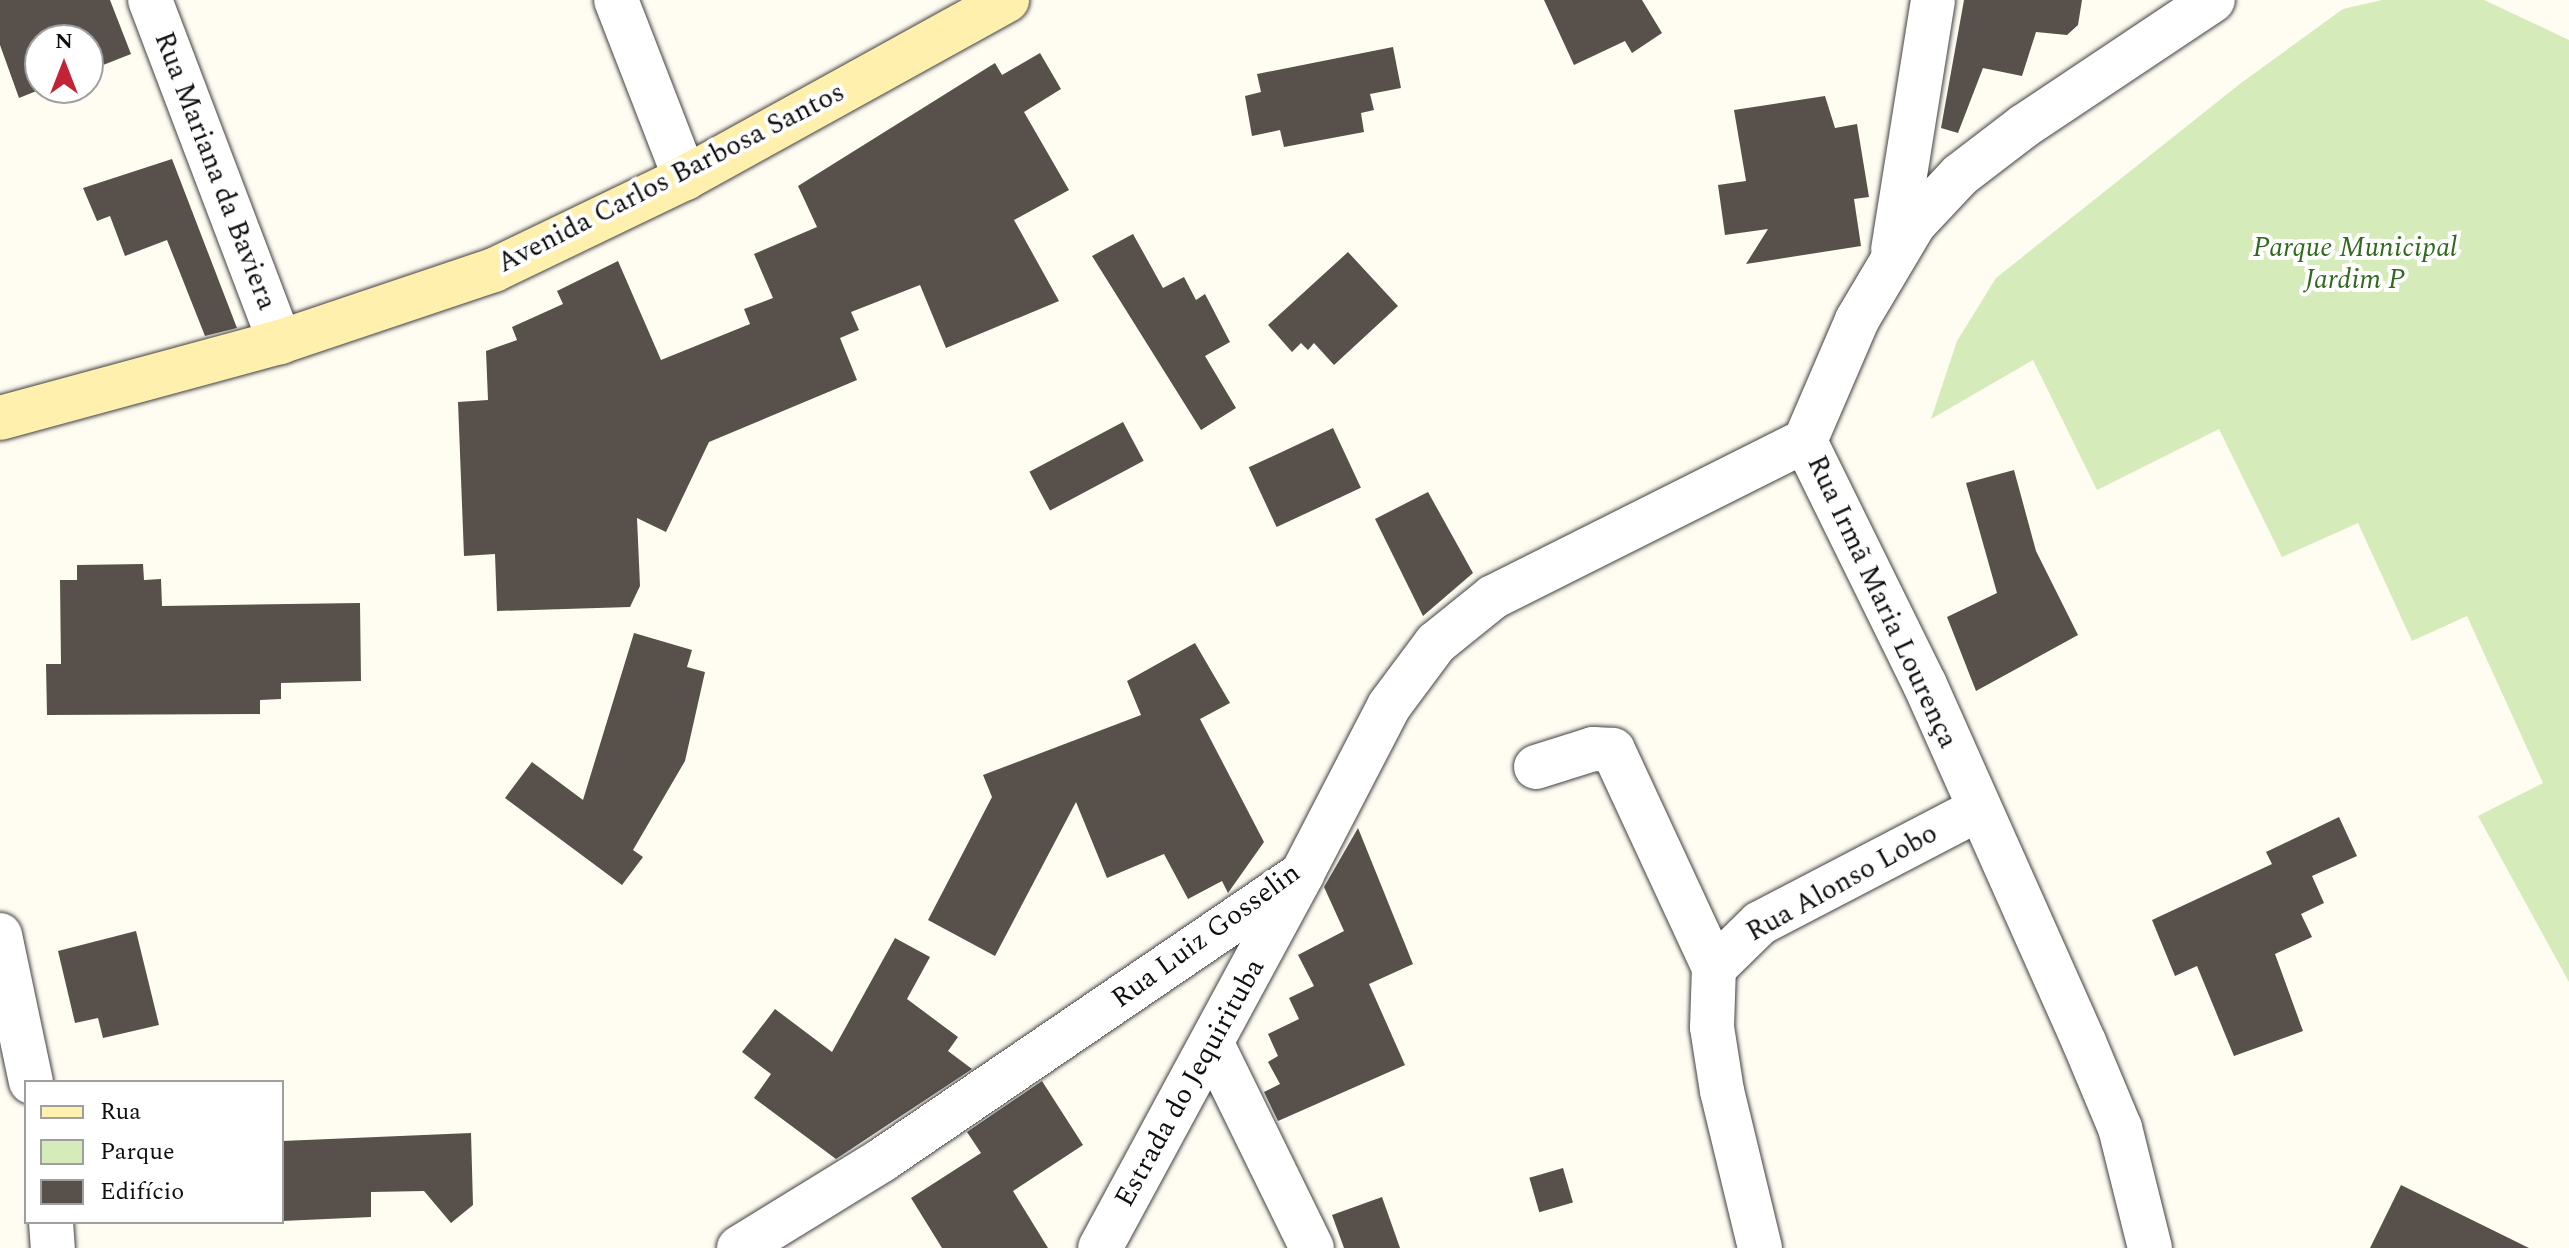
<!DOCTYPE html>
<html>
<head>
<meta charset="utf-8">
<style>
  body { margin:0 }
  #map { position:relative; width:2569px; height:1248px; overflow:hidden; background:#fffcf2; font-family:Spectral,serif }
  div>[style] { position:absolute }
  .green>* { inset:0; background:#d6ebba }
  .building>* { inset:0; background:#58504b; transform-origin:0 0 }
  .roads { filter:drop-shadow(0 0 2px #424242) drop-shadow(0 0 2px #424242) }
  .street>* { height:44px; margin:-22px; padding:0 22px; transform-origin:22px; border-radius:22px; background:#fff }
  .secondary>* { height:44px; margin:-22px; padding:0 22px; transform-origin:22px; border-radius:22px; background:#fff1ad }
  span { translate:-50% -50%; white-space:nowrap; text-align:center; line-height:1.15; -webkit-text-stroke:8px #fff; paint-order:stroke }
  .street-label { font-size:28px; color:#0f0f0f }
  .park-label { font-size:28px; color:#32691e; font-style:italic }
  .legend { position:absolute; left:24px; top:1080px; width:260px; height:144px; box-sizing:border-box; background:#fff; border:2px solid #9f9f9f; margin:0; padding:10px 14px; list-style:none; font-size:24px; color:#0f0f0f }
  .legend li { display:flex; align-items:center; gap:16px; height:40px }
  .legend b { width:40px; border:2px solid #9f9f9f }
  .north { position:absolute; left:24px; top:24px; width:80px; height:80px; box-sizing:border-box; background:#fff; border:2px solid #9f9f9f; border-radius:50%; rotate:0deg; font-size:22px; font-weight:700; line-height:32px; text-align:center; color:#0f0f0f }
  .north::after { content:''; display:block; margin:auto; width:28px; height:36px; background:#c32435; clip-path:polygon(50% 0,100% 100%,50% 72%,0 100%) }
</style>
</head>
<body>
<div id="map">
  <div class="green">
    <div style="clip-path:polygon(2382px 0,2484px 0,2569px 40px,2569px 982px,2478px 816px,2543px 783px,2467px 616px,2412px 641px,2358px 523px,2282px 557px,2219px 429px,2097px 490px,2033px 360px,1931px 419px,1957px 341px,1996px 278px,2241px 83px,2343px 9px)"></div>
  </div>
  <div class="building">
    <div style="clip-path:polygon(0 0,110px 0,131px 54px,88px 71px,88px 40px,40px 40px,44px 88px,19px 98px,0 45px)"></div>
    <div style="clip-path:polygon(1544px 0,1642px 0,1662px 33px,1632px 53px,1625px 41px,1574px 65px)"></div>
    <div style="clip-path:polygon(1964px 0,2082px 0,2078px 25px,2067px 35px,2036px 32px,2022px 76px,1983px 68px,1958px 133px,1941px 128px)"></div>
    <div style="clip-path:polygon(1393px 47px,1401px 88px,1370px 94px,1374px 110px,1361px 113px,1364px 132px,1284px 147px,1280px 130px,1252px 136px,1245px 96px,1261px 92px,1257px 74px)"></div>
    <div style="clip-path:polygon(1040px 53px,1061px 89px,1024px 112px,1069px 190px,1014px 220px,1059px 301px,946px 348px,920px 285px,851px 312px,859px 330px,840px 338px,857px 380px,709px 442px,666px 532px,637px 518px,640px 586px,630px 607px,497px 611px,495px 554px,464px 556px,458px 402px,488px 400px,486px 351px,517px 340px,512px 327px,563px 304px,557px 291px,618px 261px,661px 360px,750px 324px,744px 309px,773px 298px,754px 254px,817px 227px,798px 186px,995px 63px,1002px 75px)"></div>
    <div style="clip-path:polygon(1825px 96px,1835px 128px,1857px 124px,1869px 197px,1854px 199px,1861px 246px,1746px 264px,1768px 229px,1725px 235px,1718px 185px,1746px 181px,1734px 110px)"></div>
    <div style="clip-path:polygon(172px 159px,237px 328px,205px 336px,167px 240px,125px 256px,110px 216px,97px 221px,83px 188px)"></div>
    <div style="clip-path:polygon(1133px 234px,1163px 288px,1184px 277px,1196px 300px,1205px 294px,1230px 342px,1205px 356px,1236px 408px,1201px 430px,1092px 256px)"></div>
    <div style="clip-path:polygon(1348px 252px,1398px 306px,1334px 365px,1314px 343px,1308px 350px,1301px 343px,1292px 352px,1268px 325px)"></div>
    <div style="left:1123px;top:422px;width:44px;height:106px;rotate:62deg"></div>
    <div style="left:1333px;top:428px;width:66px;height:93px;rotate:65deg"></div>
    <div style="clip-path:polygon(2014px 470px,2036px 551px,2078px 635px,1976px 691px,1947px 617px,1997px 593px,1966px 483px)"></div>
    <div style="clip-path:polygon(1428px 492px,1473px 573px,1423px 616px,1375px 519px)"></div>
    <div style="clip-path:polygon(143px 564px,144px 580px,161px 579px,162px 606px,360px 603px,361px 681px,281px 683px,281px 699px,260px 700px,260px 714px,47px 715px,46px 664px,61px 664px,60px 580px,77px 580px,77px 565px)"></div>
    <div style="clip-path:polygon(634px 633px,692px 650px,687px 667px,705px 672px,685px 761px,633px 850px,643px 857px,622px 885px,505px 798px,532px 762px,583px 800px)"></div>
    <div style="clip-path:polygon(1195px 643px,1230px 703px,1200px 719px,1264px 842px,1228px 893px,1222px 881px,1188px 899px,1164px 854px,1107px 878px,1076px 802px,995px 956px,928px 920px,992px 797px,983px 775px,1141px 715px,1127px 681px)"></div>
    <div style="clip-path:polygon(2339px 817px,2357px 856px,2312px 876px,2324px 903px,2301px 914px,2312px 937px,2275px 954px,2303px 1031px,2234px 1056px,2197px 966px,2175px 976px,2152px 920px,2272px 864px,2266px 852px)"></div>
    <div style="clip-path:polygon(1358px 828px,1413px 964px,1369px 984px,1405px 1065px,1278px 1121px,1264px 1092px,1280px 1084px,1268px 1062px,1278px 1056px,1268px 1034px,1299px 1019px,1289px 998px,1314px 986px,1298px 955px,1344px 931px,1324px 887px)"></div>
    <div style="clip-path:polygon(136px 931px,159px 1025px,103px 1038px,98px 1018px,75px 1023px,58px 951px)"></div>
    <div style="clip-path:polygon(895px 938px,930px 957px,907px 999px,958px 1037px,948px 1051px,972px 1069px,836px 1159px,754px 1098px,771px 1074px,742px 1052px,775px 1009px,832px 1052px)"></div>
    <div style="clip-path:polygon(1042px 1081px,1083px 1145px,1013px 1191px,1048px 1248px,942px 1248px,911px 1198px,981px 1153px,967px 1132px)"></div>
    <div style="clip-path:polygon(471px 1133px,473px 1205px,451px 1223px,424px 1191px,371px 1192px,371px 1217px,282px 1221px,282px 1141px)"></div>
    <div style="left:1563px;top:1168px;width:36px;height:35px;rotate:74deg"></div>
    <div style="clip-path:polygon(2401px 1185px,2529px 1248px,2370px 1248px)"></div>
    <div style="clip-path:polygon(1382px 1197px,1400px 1248px,1344px 1248px,1332px 1215px)"></div>
  </div>
  <div class="roads">
    <div class="street">
      <div style="left:150px;top:0;width:366px;rotate:69.2deg"></div>
      <div style="left:616px;top:0;width:191px;rotate:68.8deg"></div>
      <div style="left:1893px;top:250px;width:253px;rotate:-80.9deg"></div>
      <div style="left:1536px;top:767px;width:60px;rotate:-17.5deg"></div>
      <div style="left:1593px;top:749px;width:20px;rotate:3deg"></div>
      <div style="left:1613px;top:750px;width:240px;rotate:65.1deg"></div>
      <div style="left:0;top:935px;width:150px;rotate:78.1deg"></div>
      <div style="left:1213px;top:1046px;width:225px;rotate:63.9deg"></div>
      <div style="left:51px;top:1222px;width:26px;rotate:86deg"></div>
      <div style="left:739px;top:1248px;width:168px;rotate:-31.6deg"></div>
      <div style="left:882px;top:1160px;width:508px;rotate:-34.25deg"></div>
      <div style="left:1302px;top:874px;width:189px;rotate:-62.6deg"></div>
      <div style="left:1389px;top:706px;width:79px;rotate:-53.3deg"></div>
      <div style="left:1436px;top:643px;width:73px;rotate:-38.9deg"></div>
      <div style="left:1493px;top:597px;width:349px;rotate:-26.6deg"></div>
      <div style="left:1100px;top:1248px;width:425px;rotate:-61.6deg"></div>
      <div style="left:1760px;top:1248px;width:162px;rotate:-103.6deg"></div>
      <div style="left:1722px;top:1091px;width:65px;rotate:-98.9deg"></div>
      <div style="left:1712px;top:1027px;width:59px;rotate:-88.1deg"></div>
      <div style="left:1714px;top:968px;width:64px;rotate:-44.4deg"></div>
      <div style="left:1760px;top:923px;width:245px;rotate:-27.5deg"></div>
      <div style="left:2150px;top:1248px;width:124px;rotate:-104deg"></div>
      <div style="left:2120px;top:1128px;width:93px;rotate:-112.7deg"></div>
      <div style="left:2084px;top:1042px;width:391px;rotate:-114deg"></div>
      <div style="left:1925px;top:685px;width:272px;rotate:-116.2deg"></div>
      <div style="left:1805px;top:441px;width:132px;rotate:-66.7deg"></div>
      <div style="left:1857px;top:320px;width:112px;rotate:-59.3deg"></div>
      <div style="left:1914px;top:224px;width:67px;rotate:-46.8deg"></div>
      <div style="left:1960px;top:175px;width:81px;rotate:-37.4deg"></div>
      <div style="left:2024px;top:126px;width:227px;rotate:-33.7deg"></div>
    </div>
    <div class="secondary">
      <div style="left:0;top:418px;width:290px;rotate:-15.2deg"></div>
      <div style="left:280px;top:342px;width:226px;rotate:-18.6deg"></div>
      <div style="left:494px;top:270px;width:212px;rotate:-25.7deg"></div>
      <div style="left:685px;top:178px;width:368px;rotate:-28.9deg"></div>
    </div>
  </div>
  <div class="street-label">
    <span style="left:215px;top:171px;rotate:69deg">Rua Mariana da Baviera</span>
    <span style="left:671px;top:178px;rotate:-27deg">Avenida Carlos Barbosa Santos</span>
    <span style="left:1882px;top:602px;rotate:65deg">Rua Irmã Maria Lourença</span>
    <span style="left:1842px;top:883px;rotate:-29deg">Rua Alonso Lobo</span>
    <span style="left:1206px;top:936px;rotate:-36deg">Rua Luiz Gosselin</span>
    <span style="left:1190px;top:1083px;rotate:-61deg">Estrada do Jequirituba</span>
  </div>
  <div class="park-label">
    <span style="left:2355px;top:264px">Parque Municipal<br>Jardim P</span>
  </div>
  <ul class="legend">
  <li><b style="height:10px;background:#fff1ad"></b>Rua</li>
  <li><b style="height:22px;background:#d6ebba"></b>Parque</li>
  <li><b style="height:22px;background:#58504b"></b>Edifício</li>
  </ul>
  <div class="north">N</div>
</div>
</body>
</html>
